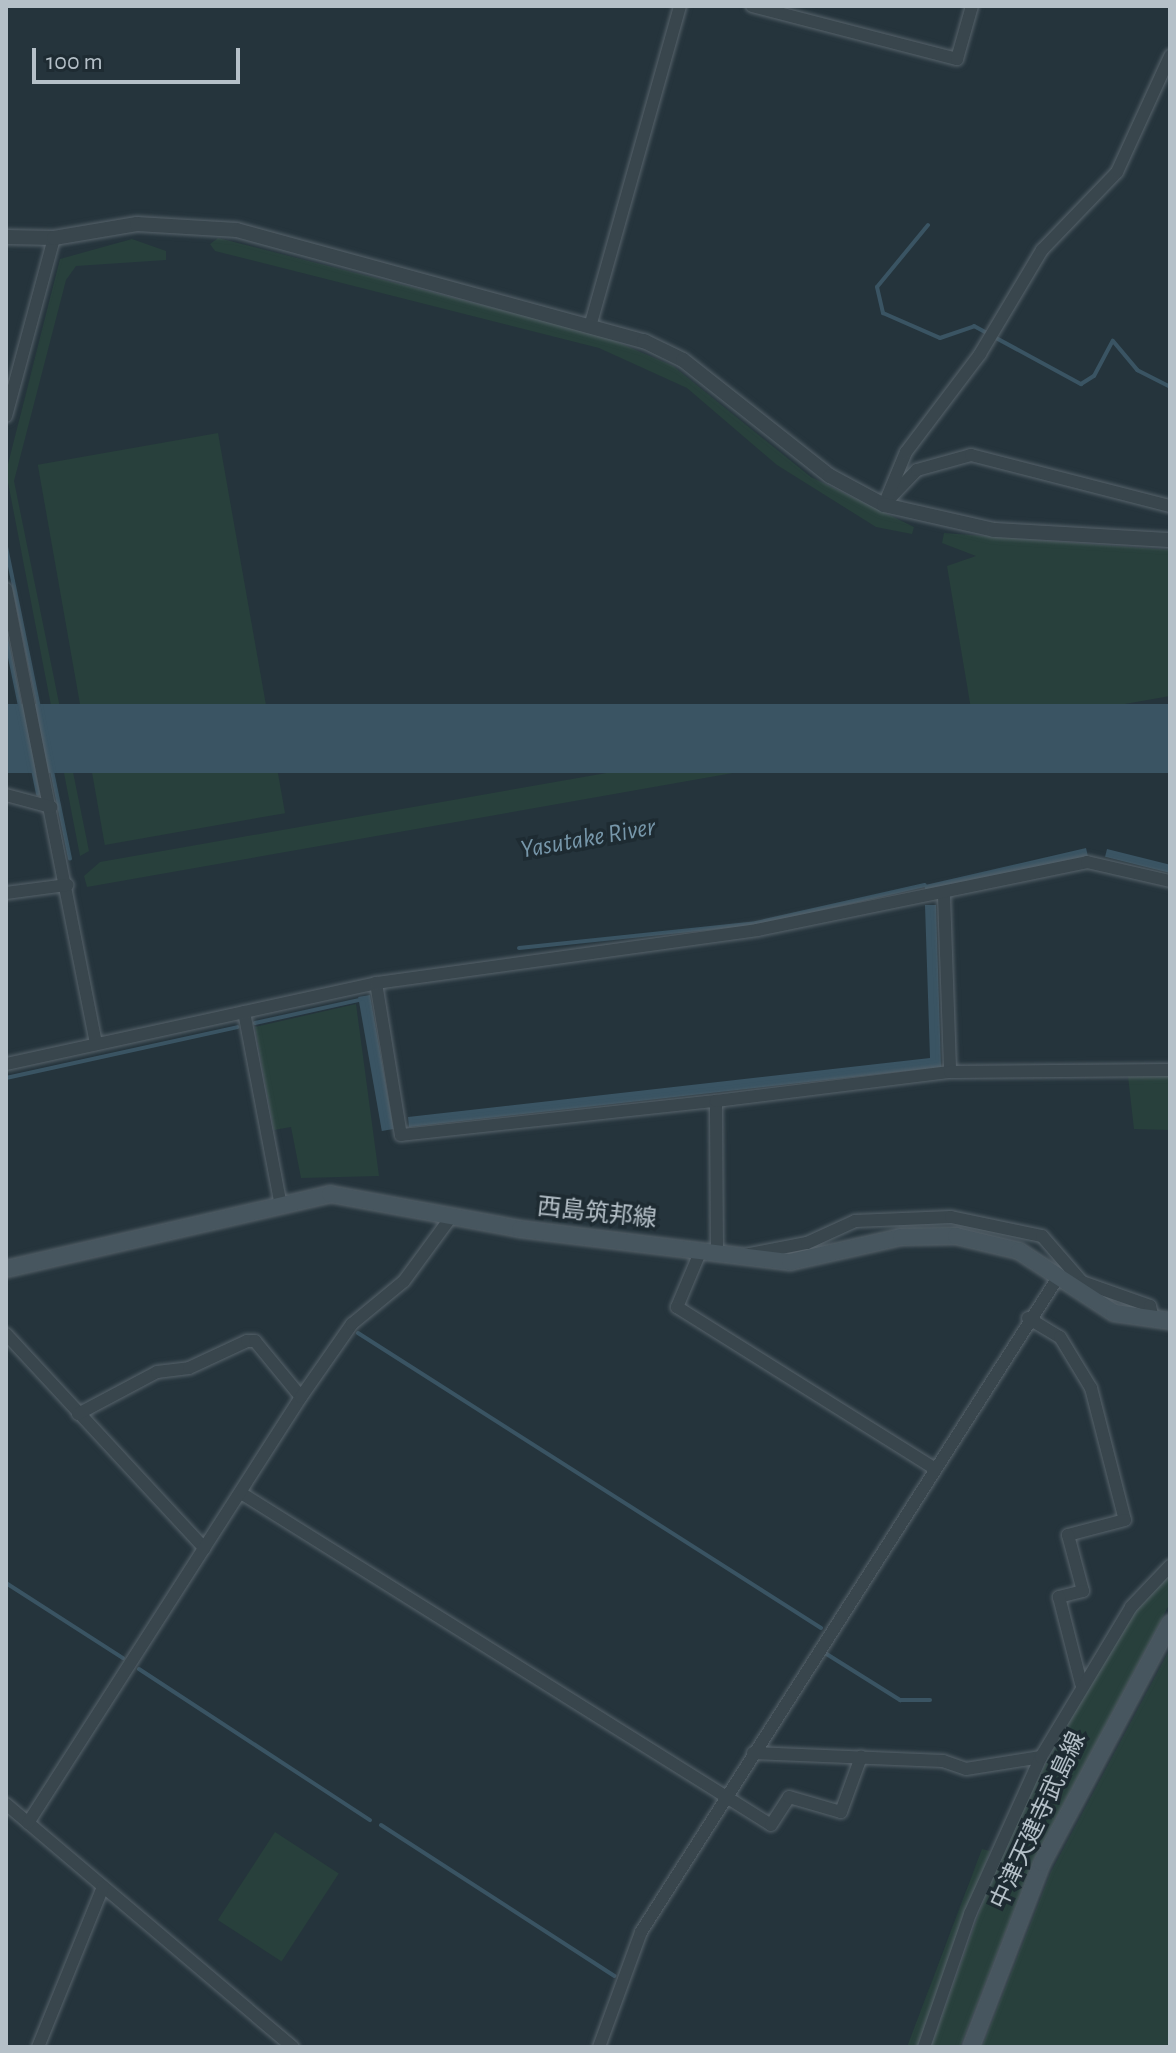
<!DOCTYPE html>
<html>
<head>
<meta charset="utf-8">
<style>
  body { margin:0 }
  #map { position:relative; width:1176px; height:2053px; overflow:hidden; background:#25343c; font-family:"Alegreya Sans","Noto Sans JP",sans-serif }
  div>[style] { position:absolute }
  .green>* { inset:0; background:#28403c; transform-origin:0 0 }
  .water>* { inset:0; background:#3a5463; transform-origin:0 0 }
  .stream>* { height:4px; margin:-2px; padding:0 2px; transform-origin:2px; border-radius:2px; background:#3a5463 }
  .roads { filter:drop-shadow(0 0 2px #57636b) drop-shadow(0 0 2px #57636b) }
  .minor>* { height:12px; margin:-6px; padding:0 6px; transform-origin:6px; border-radius:6px; background:#39464d }
  .tertiary>* { height:14px; margin:-7px; padding:0 7px; transform-origin:7px; border-radius:7px; background:#39464d }
  .secondary>* { height:16px; margin:-8px; padding:0 8px; transform-origin:8px; border-radius:8px; background:#47565f }
  span { translate:-50% -50%; white-space:nowrap; text-align:center; line-height:1.15; -webkit-text-stroke:7px #1e2b32; paint-order:stroke }
  .street-label { font-size:24px; color:#b5c0c8 }
  .water-label { font-size:26px; color:#7797aa; font-style:italic }
  .frame { position:absolute; inset:0; border:8px solid #b5c0c8; pointer-events:none }
  .scale { position:absolute; left:32px; top:48px; width:208px; height:36px; box-sizing:border-box; border:4px solid #b5c0c8; border-top:0; padding-left:10px; font-size:24px; line-height:28px; white-space:nowrap; color:#b5c0c8; -webkit-text-stroke:6px #1e2b32; paint-order:stroke }
</style>
</head>
<body>
<div id="map">
  <div class="green">
    <div style="clip-path:polygon(218px 238px,601px 335px,673px 366px,811px 477px,914px 527px,912px 534px,876px 527px,777px 465px,687px 388px,599px 348px,215px 251px,210px 244px)"></div>
    <div style="clip-path:polygon(132px 239px,166px 251px,166px 260px,76px 266px,66px 280px,14px 481px,89px 851px,80px 856px,6px 472px,60px 259px)"></div>
    <div style="left:218px;top:433px;width:386px;height:183px;rotate:80deg"></div>
    <div style="clip-path:polygon(944px 533px,1170px 550px,1170px 696px,87px 887px,84px 876px,100px 862px,971px 709px,947px 566px,976px 556px,942px 543px)"></div>
    <div style="clip-path:polygon(356px 1004px,379px 1176px,301px 1178px,291px 1127px,274px 1130px,255px 1027px)"></div>
    <div style="clip-path:polygon(1170px 1075px,1170px 1130px,1134px 1129px,1128px 1076px)"></div>
    <div style="clip-path:polygon(1170px 1572px,1170px 1603px,1033px 1861px,960px 2047px,931px 2047px,1001px 1852px,1086px 1684px,1134px 1608px)"></div>
    <div style="clip-path:polygon(1170px 1649px,1170px 2047px,982px 2047px,1051px 1872px)"></div>
    <div style="left:275px;top:1832px;width:76px;height:105px;rotate:33deg"></div>
    <div style="clip-path:polygon(982px 1849px,990px 1851px,917px 2047px,907px 2047px)"></div>
  </div>
  <div class="water">
    <div style="left:1170px;top:704px;width:69px;height:1182px;rotate:90deg"></div>
    <div style="left:1086px;top:848px;width:9px;height:166px;rotate:77deg"></div>
    <div style="left:1107px;top:849px;width:65px;height:8px;rotate:14deg"></div>
    <div style="clip-path:polygon(925px 905px,936px 905px,941px 1067px,409px 1127px,408px 1117px,930px 1058px)"></div>
    <div style="left:370px;top:995px;width:136px;height:12px;rotate:80deg"></div>
  </div>
  <div class="stream">
    <div style="left:928px;top:225px;width:80px;rotate:129.4deg"></div>
    <div style="left:877px;top:287px;width:27px;rotate:77deg"></div>
    <div style="left:883px;top:313px;width:62px;rotate:23.7deg"></div>
    <div style="left:940px;top:338px;width:36px;rotate:-19deg"></div>
    <div style="left:974px;top:326px;width:122px;rotate:28.5deg"></div>
    <div style="left:1081px;top:384px;width:15px;rotate:-32deg"></div>
    <div style="left:1094px;top:376px;width:40px;rotate:-62deg"></div>
    <div style="left:1113px;top:341px;width:38px;rotate:50deg"></div>
    <div style="left:1137px;top:370px;width:37px;rotate:27deg"></div>
    <div style="left:6px;top:547px;width:318px;rotate:78.4deg"></div>
    <div style="left:6px;top:638px;width:159px;rotate:78.4deg"></div>
    <div style="left:519px;top:948px;width:238px;rotate:-6deg"></div>
    <div style="left:756px;top:923px;width:173px;rotate:-12.7deg"></div>
    <div style="left:255px;top:1023px;width:107px;rotate:-12.5deg"></div>
    <div style="left:6px;top:1078px;width:237px;rotate:-12.4deg"></div>
    <div style="left:358px;top:1333px;width:549px;rotate:32.5deg"></div>
    <div style="left:6px;top:1583px;width:139px;rotate:32.7deg"></div>
    <div style="left:825px;top:1653px;width:89px;rotate:32.1deg"></div>
    <div style="left:900px;top:1700px;width:30px"></div>
    <div style="left:139px;top:1669px;width:276px;rotate:33.2deg"></div>
    <div style="left:381px;top:1825px;width:278px;rotate:32.9deg"></div>
  </div>
  <div class="roads">
    <div class="minor">
      <div style="left:752px;top:6px;width:212px;rotate:14.5deg"></div>
      <div style="left:957px;top:59px;width:55px;rotate:-74.2deg"></div>
      <div style="left:591px;top:323px;width:329px;rotate:-74.3deg"></div>
      <div style="left:6px;top:416px;width:184px;rotate:-74.9deg"></div>
      <div style="left:890px;top:498px;width:39px;rotate:-46deg"></div>
      <div style="left:917px;top:470px;width:56px;rotate:-15.5deg"></div>
      <div style="left:971px;top:455px;width:205px;rotate:14.4deg"></div>
      <div style="left:884px;top:505px;width:57px;rotate:-67.5deg"></div>
      <div style="left:906px;top:452px;width:123px;rotate:-52.9deg"></div>
      <div style="left:980px;top:354px;width:121px;rotate:-59.2deg"></div>
      <div style="left:1042px;top:250px;width:108px;rotate:-46.1deg"></div>
      <div style="left:1117px;top:172px;width:128px;rotate:-65.4deg"></div>
      <div style="left:6px;top:589px;width:464px;rotate:78.8deg"></div>
      <div style="left:6px;top:795px;width:47px;rotate:14.9deg"></div>
      <div style="left:6px;top:893px;width:62px;rotate:-7.5deg"></div>
      <div style="left:944px;top:896px;width:176px;rotate:88deg"></div>
      <div style="left:376px;top:983px;width:154px;rotate:80.7deg"></div>
      <div style="left:401px;top:1135px;width:317px;rotate:-6.2deg"></div>
      <div style="left:244px;top:1012px;width:191px;rotate:79.2deg"></div>
      <div style="left:6px;top:1064px;width:379px;rotate:-12.3deg"></div>
      <div style="left:376px;top:983px;width:385px;rotate:-7.9deg"></div>
      <div style="left:757px;top:930px;width:337px;rotate:-11.6deg"></div>
      <div style="left:1087px;top:862px;width:85px;rotate:12.9deg"></div>
      <div style="left:701px;top:1250px;width:62px;rotate:112.8deg"></div>
      <div style="left:677px;top:1307px;width:303px;rotate:32.1deg"></div>
      <div style="left:717px;top:1252px;width:151px;rotate:-90.4deg"></div>
      <div style="left:716px;top:1101px;width:236px;rotate:-7.1deg"></div>
      <div style="left:950px;top:1072px;width:220px;rotate:-0.5deg"></div>
      <div style="left:745px;top:1255px;width:63px;rotate:-11deg"></div>
      <div style="left:807px;top:1243px;width:53px;rotate:-24.6deg"></div>
      <div style="left:855px;top:1221px;width:96px;rotate:-2.4deg"></div>
      <div style="left:951px;top:1217px;width:93px;rotate:11.8deg"></div>
      <div style="left:1042px;top:1236px;width:61px;rotate:49deg"></div>
      <div style="left:1082px;top:1282px;width:72px;rotate:19.4deg"></div>
      <div style="left:1150px;top:1306px;width:13px;rotate:77deg"></div>
      <div style="left:1028px;top:1318px;width:37px;rotate:31deg"></div>
      <div style="left:1060px;top:1337px;width:60px;rotate:58.7deg"></div>
      <div style="left:1091px;top:1388px;width:136px;rotate:75.6deg"></div>
      <div style="left:1125px;top:1520px;width:59px;rotate:165.3deg"></div>
      <div style="left:1068px;top:1535px;width:58px;rotate:75deg"></div>
      <div style="left:1083px;top:1591px;width:25px;rotate:166deg"></div>
      <div style="left:1059px;top:1597px;width:89px;rotate:75.7deg"></div>
      <div style="left:6px;top:1334px;width:292px;rotate:47.2deg"></div>
      <div style="left:78px;top:1414px;width:89px;rotate:-28deg"></div>
      <div style="left:157px;top:1372px;width:32px;rotate:-7deg"></div>
      <div style="left:189px;top:1368px;width:64px;rotate:-25deg"></div>
      <div style="left:247px;top:1341px;width:8px"></div>
      <div style="left:255px;top:1341px;width:72px;rotate:50.6deg"></div>
      <div style="left:241px;top:1493px;width:625px;rotate:32.06deg"></div>
      <div style="left:771px;top:1825px;width:33px;rotate:-57deg"></div>
      <div style="left:789px;top:1797px;width:54px;rotate:16.1deg"></div>
      <div style="left:841px;top:1812px;width:59px;rotate:-70deg"></div>
      <div style="left:753px;top:1753px;width:190px;rotate:2.4deg"></div>
      <div style="left:943px;top:1761px;width:24px;rotate:19deg"></div>
      <div style="left:966px;top:1769px;width:76px;rotate:-9.1deg"></div>
      <div style="left:6px;top:1804px;width:376px;rotate:40.3deg"></div>
      <div style="left:28px;top:1823px;width:506px;rotate:-57.35deg"></div>
      <div style="left:301px;top:1397px;width:89px;rotate:-55.1deg"></div>
      <div style="left:352px;top:1324px;width:67px;rotate:-39.6deg"></div>
      <div style="left:404px;top:1281px;width:79px;rotate:-53.7deg"></div>
      <div style="left:38px;top:2047px;width:173px;rotate:-67.9deg"></div>
      <div style="left:599px;top:2047px;width:122px;rotate:-69.9deg"></div>
      <div style="left:641px;top:1932px;width:774px;rotate:-57.5deg"></div>
      <div style="left:924px;top:2047px;width:141px;rotate:-70.9deg"></div>
      <div style="left:970px;top:1914px;width:172px;rotate:-65.7deg"></div>
      <div style="left:1041px;top:1757px;width:175px;rotate:-59deg"></div>
      <div style="left:1131px;top:1607px;width:57px;rotate:-46.4deg"></div>
    </div>
    <div class="tertiary">
      <div style="left:6px;top:237px;width:48px;rotate:1.2deg"></div>
      <div style="left:54px;top:238px;width:84px;rotate:-9.6deg"></div>
      <div style="left:137px;top:224px;width:100px;rotate:3.4deg"></div>
      <div style="left:237px;top:230px;width:422px;rotate:15.3deg"></div>
      <div style="left:644px;top:341px;width:43px;rotate:26deg"></div>
      <div style="left:683px;top:360px;width:187px;rotate:38.3deg"></div>
      <div style="left:830px;top:476px;width:61px;rotate:28.2deg"></div>
      <div style="left:884px;top:505px;width:113px;rotate:12.8deg"></div>
      <div style="left:994px;top:530px;width:176px;rotate:3.3deg"></div>
    </div>
    <div class="secondary">
      <div style="left:6px;top:1269px;width:333px;rotate:-13deg"></div>
      <div style="left:330px;top:1194px;width:193px;rotate:10.4deg"></div>
      <div style="left:520px;top:1229px;width:272px;rotate:7deg"></div>
      <div style="left:790px;top:1262px;width:114px;rotate:-12.7deg"></div>
      <div style="left:901px;top:1237px;width:55px;rotate:-1deg"></div>
      <div style="left:956px;top:1236px;width:65px;rotate:13.4deg"></div>
      <div style="left:1019px;top:1251px;width:113px;rotate:33.1deg"></div>
      <div style="left:1114px;top:1313px;width:57px;rotate:8.1deg"></div>
      <div style="left:971px;top:2047px;width:197px;rotate:-68.9deg"></div>
      <div style="left:1042px;top:1863px;width:272px;rotate:-61.9deg"></div>
    </div>
  </div>
  <div class="street-label">
    <span style="left:597px;top:1214px;rotate:6deg">西島筑邦線</span>
    <span style="left:1039px;top:1821px;rotate:-65deg">中津天建寺武島線</span>
  </div>
  <div class="water-label">
    <span style="left:588px;top:839px;rotate:-10deg">Yasutake River</span>
  </div>
  <div class="frame"></div>
  <div class="scale">100 m</div>
</div>
</body>
</html>
